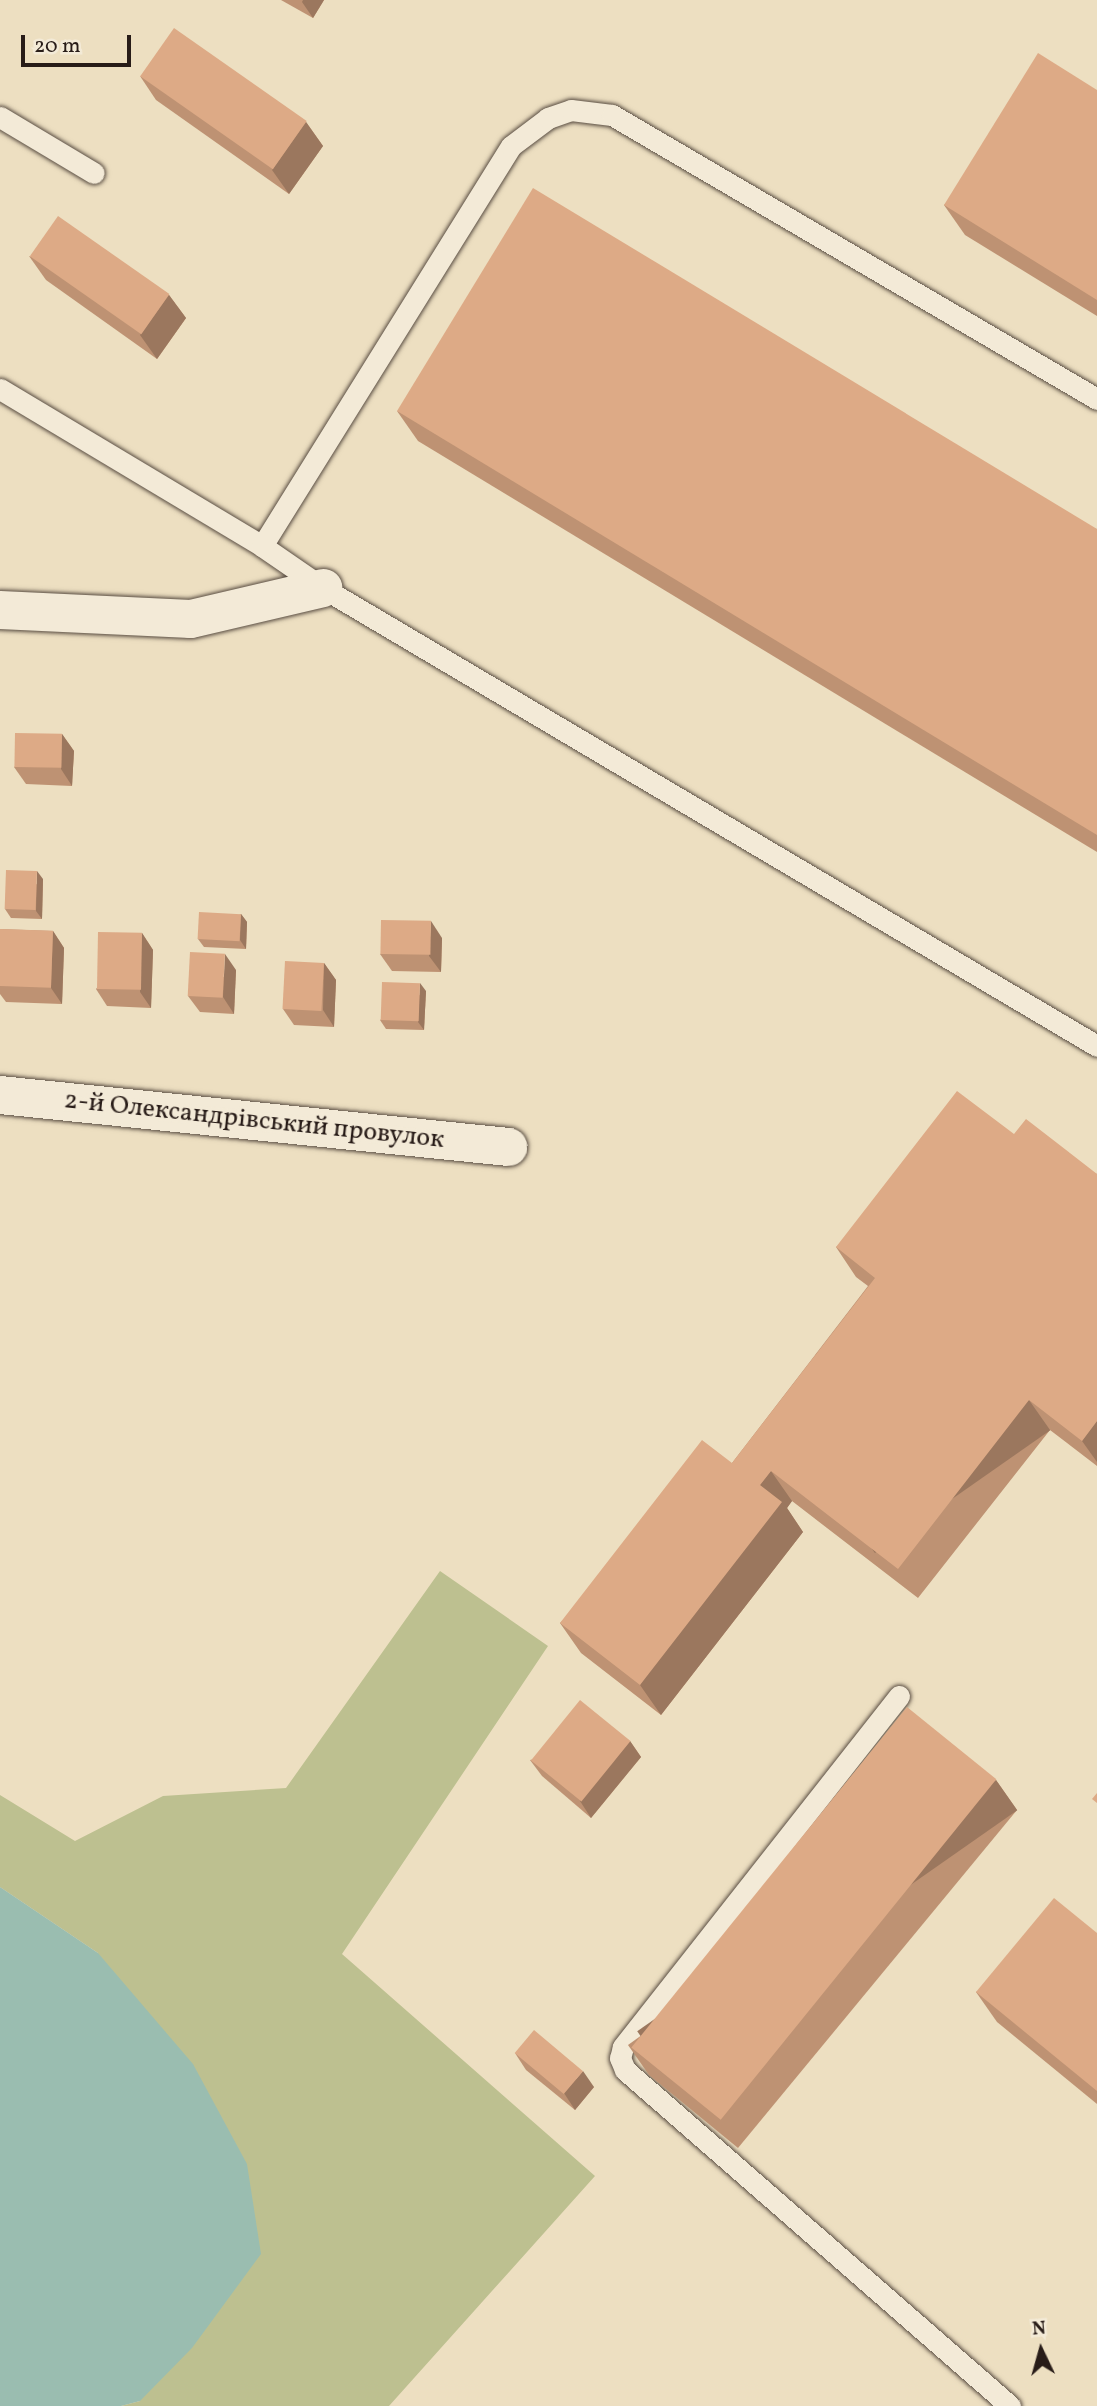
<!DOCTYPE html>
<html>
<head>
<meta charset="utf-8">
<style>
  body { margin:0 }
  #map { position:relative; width:1097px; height:2406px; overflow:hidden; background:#eddfc1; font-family:Vollkorn,serif }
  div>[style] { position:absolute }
  .green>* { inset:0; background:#bdc090 }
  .water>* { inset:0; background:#9abdb0 }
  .roads { filter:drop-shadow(0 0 2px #594d42) drop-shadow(0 0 2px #594d42) }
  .service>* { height:21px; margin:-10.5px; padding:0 10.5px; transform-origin:10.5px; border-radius:10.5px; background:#f3ead7 }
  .minor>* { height:38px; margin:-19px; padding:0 19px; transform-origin:19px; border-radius:19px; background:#f3ead7 }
  .wall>* { inset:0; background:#be9273 }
  .shaded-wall>* { inset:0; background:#9b775e; transform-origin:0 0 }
  .building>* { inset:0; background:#ddaa86; transform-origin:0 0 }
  span { translate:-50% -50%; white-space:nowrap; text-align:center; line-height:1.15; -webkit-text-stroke:7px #f3ead7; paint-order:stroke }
  .street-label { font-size:26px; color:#281c18 }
  .north { position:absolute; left:1006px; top:2315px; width:70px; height:70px; -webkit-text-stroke:5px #f3ead7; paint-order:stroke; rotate:355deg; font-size:19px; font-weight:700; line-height:28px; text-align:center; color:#281c18 }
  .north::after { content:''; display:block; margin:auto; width:24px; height:32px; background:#281c18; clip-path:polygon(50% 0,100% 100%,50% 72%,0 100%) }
  .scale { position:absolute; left:21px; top:35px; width:110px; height:32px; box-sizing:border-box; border:4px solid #281c18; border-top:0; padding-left:9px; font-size:21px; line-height:24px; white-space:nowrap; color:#281c18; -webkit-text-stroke:5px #f3ead7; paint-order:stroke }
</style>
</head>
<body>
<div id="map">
  <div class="green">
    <div style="clip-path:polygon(440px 1571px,548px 1646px,342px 1954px,595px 2176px,389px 2406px,121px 2406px,140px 2401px,98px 1953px,0 1887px,0 1795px,75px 1841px,163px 1796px,286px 1788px)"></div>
  </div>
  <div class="water">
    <div style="clip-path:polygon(0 1887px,98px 1953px,193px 2064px,247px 2164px,261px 2254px,192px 2348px,140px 2401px,121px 2406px,0 2406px)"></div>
  </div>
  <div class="roads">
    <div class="service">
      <div style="left:0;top:117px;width:109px;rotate:30.8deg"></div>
      <div style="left:0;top:389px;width:305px;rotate:30.9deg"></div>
      <div style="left:262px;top:546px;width:74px;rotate:34.5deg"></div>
      <div style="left:323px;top:588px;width:899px;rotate:30.61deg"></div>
      <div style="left:262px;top:546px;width:471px;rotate:-58.1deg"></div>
      <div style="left:511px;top:146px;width:46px;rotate:-37.1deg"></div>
      <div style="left:548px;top:118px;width:24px;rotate:-19deg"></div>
      <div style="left:571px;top:110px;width:41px;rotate:7deg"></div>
      <div style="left:612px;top:115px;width:562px;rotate:30.35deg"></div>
      <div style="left:899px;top:1696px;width:447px;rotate:128.2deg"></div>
      <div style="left:623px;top:2047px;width:11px;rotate:105deg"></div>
      <div style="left:620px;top:2058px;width:13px;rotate:67deg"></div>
      <div style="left:625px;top:2070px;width:511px;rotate:41.11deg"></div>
    </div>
    <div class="minor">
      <div style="left:0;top:610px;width:191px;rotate:2.7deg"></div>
      <div style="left:191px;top:619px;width:136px;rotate:-13.2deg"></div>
      <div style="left:0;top:1095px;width:511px;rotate:5.84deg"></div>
    </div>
  </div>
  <div class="wall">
    <div style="clip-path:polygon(281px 0,324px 0,313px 18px)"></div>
    <div style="clip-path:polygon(140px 76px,306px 122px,323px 146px,289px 194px,156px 100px)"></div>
    <div style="clip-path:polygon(1097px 90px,1097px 316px,965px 235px,944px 205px)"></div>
    <div style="clip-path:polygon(29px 256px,169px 295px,186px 318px,157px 359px,46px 280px)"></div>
    <div style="clip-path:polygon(397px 411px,1097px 529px,1097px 852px,418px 441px)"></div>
    <div style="clip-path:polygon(62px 734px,74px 751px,72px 786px,26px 784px,14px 767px)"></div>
    <div style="clip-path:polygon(43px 879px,42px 919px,11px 918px,5px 909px)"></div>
    <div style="clip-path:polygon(241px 914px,247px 922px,246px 949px,204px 947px,198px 939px)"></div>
    <div style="clip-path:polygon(0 929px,53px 931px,64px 948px,62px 1004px,6px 1002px,0 994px)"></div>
    <div style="clip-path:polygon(142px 933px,153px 950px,151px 1008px,107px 1006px,96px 989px)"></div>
    <div style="clip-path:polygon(442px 938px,441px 972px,392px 971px,380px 954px)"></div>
    <div style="clip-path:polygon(324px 963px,336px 980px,334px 1027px,294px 1025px,283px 1009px)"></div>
    <div style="clip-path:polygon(236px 970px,234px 1014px,200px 1012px,188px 996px)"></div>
    <div style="clip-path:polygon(426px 991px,424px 1030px,386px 1029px,380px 1020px)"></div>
    <div style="clip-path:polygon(1014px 1134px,1097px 1174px,1097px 1466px,1050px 1430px,918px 1598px,792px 1501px,787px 1508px,803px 1532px,661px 1715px,581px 1653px,560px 1623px,732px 1463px,868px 1286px,856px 1277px,836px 1247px)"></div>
    <div style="clip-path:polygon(630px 1741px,641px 1757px,591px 1818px,542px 1776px,530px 1760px)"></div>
    <div style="clip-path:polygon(996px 1780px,1017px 1810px,738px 2148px,649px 2075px,628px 2045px)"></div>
    <div style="clip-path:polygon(1097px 1933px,1097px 2104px,997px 2022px,976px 1992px)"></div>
    <div style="clip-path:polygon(515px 2053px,594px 2087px,575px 2110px,526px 2070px)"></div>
  </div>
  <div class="shaded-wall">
    <div style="clip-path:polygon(303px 0,324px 0,313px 18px,302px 2px)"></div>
    <div style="clip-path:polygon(306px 122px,323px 146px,289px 194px,272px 170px)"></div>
    <div style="clip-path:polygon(169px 295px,186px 318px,157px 359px,140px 335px)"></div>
    <div style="clip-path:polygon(62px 734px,74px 751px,72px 786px,61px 769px)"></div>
    <div style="clip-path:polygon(37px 871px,43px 879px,42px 919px,36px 911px)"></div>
    <div style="clip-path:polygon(241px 914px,247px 922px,246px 949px,240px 940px)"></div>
    <div style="clip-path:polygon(431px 921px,442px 938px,441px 972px,429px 956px)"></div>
    <div style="clip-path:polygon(53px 931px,64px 948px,62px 1004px,51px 988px)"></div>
    <div style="clip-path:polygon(142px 933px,153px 950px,151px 1008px,140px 992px)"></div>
    <div style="clip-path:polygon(225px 954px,236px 970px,234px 1014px,223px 997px)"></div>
    <div style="clip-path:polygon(324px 963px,336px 980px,334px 1027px,323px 1010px)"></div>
    <div style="clip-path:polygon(420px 983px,426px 991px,424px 1030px,418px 1022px)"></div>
    <div style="left:1029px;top:1400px;width:37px;height:214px;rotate:55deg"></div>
    <div style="clip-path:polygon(1097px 1421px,1097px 1462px,1082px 1441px)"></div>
    <div style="clip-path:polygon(771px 1471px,792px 1501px,787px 1508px,803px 1532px,661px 1715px,640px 1685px,760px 1485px)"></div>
    <div style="clip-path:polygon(630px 1741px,641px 1757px,591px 1818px,580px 1801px)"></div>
    <div style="left:996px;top:1780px;width:37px;height:438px;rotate:55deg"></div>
    <div style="clip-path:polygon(583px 2071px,594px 2087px,575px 2110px,564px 2093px)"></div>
  </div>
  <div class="building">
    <div style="left:174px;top:28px;width:162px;height:59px;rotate:35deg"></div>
    <div style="clip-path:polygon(1038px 53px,1097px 90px,1097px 300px,944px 205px)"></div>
    <div style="clip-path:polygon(533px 188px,1097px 529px,1097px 835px,397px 411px)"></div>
    <div style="left:58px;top:216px;width:136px;height:49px;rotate:35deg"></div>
    <div style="left:15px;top:733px;width:47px;height:34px;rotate:1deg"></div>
    <div style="left:6px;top:870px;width:31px;height:39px;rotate:2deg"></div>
    <div style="left:199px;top:912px;width:42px;height:27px;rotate:3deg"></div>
    <div style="left:381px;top:920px;width:50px;height:34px;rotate:1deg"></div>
    <div style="left:0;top:929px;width:53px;height:57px;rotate:2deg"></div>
    <div style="left:98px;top:932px;width:44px;height:57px;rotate:1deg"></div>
    <div style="left:190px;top:952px;width:35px;height:44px;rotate:3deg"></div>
    <div style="left:285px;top:961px;width:39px;height:48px;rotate:3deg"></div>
    <div style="left:382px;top:982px;width:38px;height:38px;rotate:2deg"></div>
    <div style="clip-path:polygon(957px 1091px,1014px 1134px,1026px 1119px,1097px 1174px,1097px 1421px,1082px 1441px,1029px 1400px,898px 1569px,771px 1471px,760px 1485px,782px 1502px,640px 1685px,560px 1623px,702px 1440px,732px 1463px,875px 1278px,836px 1247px)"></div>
    <div style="left:580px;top:1700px;width:65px;height:78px;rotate:39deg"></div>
    <div style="left:907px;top:1707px;width:115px;height:438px;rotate:39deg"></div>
    <div style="clip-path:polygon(1097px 1793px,1097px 1803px,1092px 1799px)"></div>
    <div style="clip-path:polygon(1054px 1898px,1097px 1933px,1097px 2091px,976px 1992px)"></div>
    <div style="left:534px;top:2030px;width:64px;height:30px;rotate:40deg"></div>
  </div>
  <div class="street-label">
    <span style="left:254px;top:1121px;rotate:6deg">2-й Олександрівський провулок</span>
  </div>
  <div class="north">N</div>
  <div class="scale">20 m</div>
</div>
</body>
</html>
